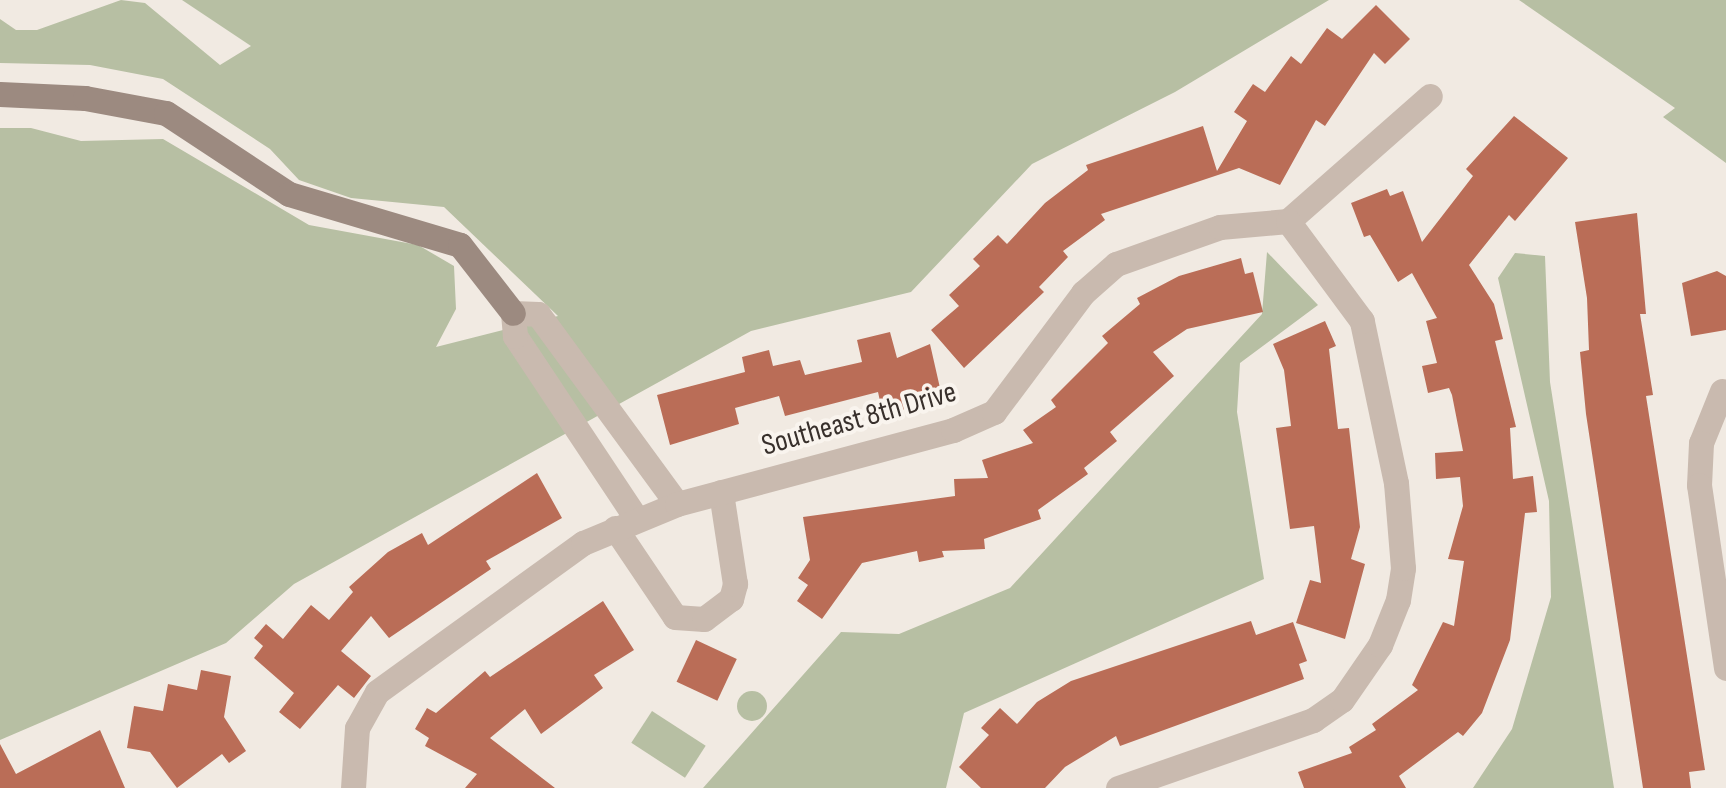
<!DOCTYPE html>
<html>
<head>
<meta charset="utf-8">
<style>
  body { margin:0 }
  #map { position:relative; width:1726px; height:788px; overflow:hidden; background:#f1eae2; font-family:"Sofia Sans Condensed",sans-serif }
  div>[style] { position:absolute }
  .green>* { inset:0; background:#b7bfa3; transform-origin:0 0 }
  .round { border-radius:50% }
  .building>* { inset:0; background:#ba6d57; transform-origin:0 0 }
  .street>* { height:25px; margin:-12.5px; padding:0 12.5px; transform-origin:12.5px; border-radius:12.5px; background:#c9baaf }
  .secondary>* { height:25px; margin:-12.5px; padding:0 12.5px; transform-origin:12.5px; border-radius:12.5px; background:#9c8a80 }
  span { translate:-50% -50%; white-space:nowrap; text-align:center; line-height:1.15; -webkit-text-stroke:8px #f9f4ee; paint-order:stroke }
  .street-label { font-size:30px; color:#38302c }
</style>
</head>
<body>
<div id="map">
  <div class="green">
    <div style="clip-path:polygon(121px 0,145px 3px,220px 65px,251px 46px,182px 0,1329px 0,1175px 92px,1032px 164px,911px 292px,751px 331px,294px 584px,226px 643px,0 740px,0 128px,31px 128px,81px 141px,163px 139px,309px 225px,418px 245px,454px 266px,456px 309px,436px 347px,558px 316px,444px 207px,351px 198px,299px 180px,270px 149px,163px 79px,90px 65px,0 63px,0 19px,16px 30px,37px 30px)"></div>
    <div style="clip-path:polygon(1519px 0,1726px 0,1726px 163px,1663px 117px,1675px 108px)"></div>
    <div style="clip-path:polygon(1267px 252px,1318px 305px,1240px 363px,1237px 412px,1264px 579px,964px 713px,946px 788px,703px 788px,841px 632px,899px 634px,1010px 588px,1262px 314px)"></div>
    <div style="clip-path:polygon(1515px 253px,1545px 256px,1550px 382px,1614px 788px,1473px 788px,1512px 729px,1551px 597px,1549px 501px,1498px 278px)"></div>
    <div class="round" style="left:737px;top:691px;width:30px;height:30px"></div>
    <div style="left:652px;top:711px;width:64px;height:38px;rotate:33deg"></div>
  </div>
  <div class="building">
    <div style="clip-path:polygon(1376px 5px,1410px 39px,1385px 64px,1374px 53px,1325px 126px,1316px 120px,1280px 185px,1239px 168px,1101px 214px,1105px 220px,1063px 251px,1068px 257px,1039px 287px,1044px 292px,964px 368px,931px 330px,959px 306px,949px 295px,980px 266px,973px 259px,998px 235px,1007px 244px,1045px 203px,1088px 170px,1086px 165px,1203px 126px,1217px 171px,1247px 121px,1234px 112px,1253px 84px,1265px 92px,1291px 56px,1301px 64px,1327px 28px,1342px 39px)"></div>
    <div style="clip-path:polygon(1514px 116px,1568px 158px,1515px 221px,1509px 215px,1469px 265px,1494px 304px,1503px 339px,1495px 341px,1516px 427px,1510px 428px,1513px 479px,1533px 476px,1537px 512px,1525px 513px,1510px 640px,1482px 713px,1463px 736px,1458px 732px,1399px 776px,1406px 788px,1304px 788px,1298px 772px,1352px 753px,1349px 747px,1376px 730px,1372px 724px,1418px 690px,1412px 685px,1443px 622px,1454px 626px,1464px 561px,1448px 559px,1463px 506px,1460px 477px,1436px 479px,1435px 453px,1463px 451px,1452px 395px,1449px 388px,1428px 393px,1422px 366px,1437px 363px,1426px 321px,1437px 318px,1412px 273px,1398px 282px,1370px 235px,1364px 237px,1351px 203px,1387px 189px,1390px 196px,1403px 191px,1422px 242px,1473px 176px,1466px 169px)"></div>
    <div style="clip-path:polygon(1637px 213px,1646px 314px,1640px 314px,1653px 395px,1646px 396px,1705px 770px,1689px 772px,1691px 788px,1643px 788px,1586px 414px,1580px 352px,1589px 350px,1587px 298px,1575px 222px)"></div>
    <div style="clip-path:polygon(1241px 258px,1245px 274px,1253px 272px,1263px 312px,1187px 329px,1153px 352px,1174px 376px,1110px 432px,1117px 441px,1084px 468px,1088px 474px,1038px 510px,1041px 519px,984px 539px,985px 549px,942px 551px,944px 557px,919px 562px,917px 551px,862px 563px,822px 619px,797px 601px,808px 585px,798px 578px,810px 560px,803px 517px,955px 496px,954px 479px,988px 478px,982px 460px,1033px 443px,1023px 430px,1056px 407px,1051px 400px,1108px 343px,1102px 336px,1140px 304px,1137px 298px,1179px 276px)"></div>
    <div style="clip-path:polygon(1717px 271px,1726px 276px,1726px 330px,1691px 336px,1682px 283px)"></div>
    <div style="clip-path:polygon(1325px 321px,1336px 346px,1329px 349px,1338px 429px,1349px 428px,1360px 527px,1351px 559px,1365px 564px,1345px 639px,1296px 623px,1310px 580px,1321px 583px,1314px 526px,1290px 529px,1276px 428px,1291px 426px,1284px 370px,1273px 344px)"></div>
    <div style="clip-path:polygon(890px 332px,897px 358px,930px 344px,940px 388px,907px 396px,910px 408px,883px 415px,878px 392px,785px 416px,779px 396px,735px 408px,739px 424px,670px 445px,657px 395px,745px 372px,742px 357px,769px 350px,773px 366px,800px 360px,805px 375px,862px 362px,857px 340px)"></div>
    <div style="clip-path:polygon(537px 473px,562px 518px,486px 561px,491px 569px,389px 638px,371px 616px,341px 651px,371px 676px,354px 698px,338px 685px,300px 729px,279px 712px,294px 693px,254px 658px,263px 646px,254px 638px,266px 624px,283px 639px,311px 605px,329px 620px,353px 592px,349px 587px,388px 552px,422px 533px,428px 545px)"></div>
    <div style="clip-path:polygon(603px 601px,634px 650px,594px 675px,603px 688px,541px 734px,525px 709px,490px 738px,555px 788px,465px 788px,477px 774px,425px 746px,429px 738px,415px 729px,427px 708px,436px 713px,485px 671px,490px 677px)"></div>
    <div style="clip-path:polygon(1251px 621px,1256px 635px,1293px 622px,1307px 661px,1299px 664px,1304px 679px,1120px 746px,1116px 736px,1065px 767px,1045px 788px,981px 788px,959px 767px,989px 735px,981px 728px,1000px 708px,1017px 724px,1037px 702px,1071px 681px)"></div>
    <div style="left:696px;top:640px;width:45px;height:46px;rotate:25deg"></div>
    <div style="clip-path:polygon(201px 670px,231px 676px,224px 717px,246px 751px,229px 763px,222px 754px,177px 788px,150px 752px,127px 748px,134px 706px,163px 711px,168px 684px,197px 690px)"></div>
    <div style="clip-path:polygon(100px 730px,125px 788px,0 788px,0 744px,16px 774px)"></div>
  </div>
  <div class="street">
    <div style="left:1722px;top:391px;width:56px;rotate:112deg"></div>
    <div style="left:1701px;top:443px;width:42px;rotate:92.7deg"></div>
    <div style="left:1699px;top:485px;width:185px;rotate:81.6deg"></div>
    <div style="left:636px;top:518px;width:219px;rotate:-123.6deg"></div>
    <div style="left:515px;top:336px;width:23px;rotate:-95deg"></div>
    <div style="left:513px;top:313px;width:25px;rotate:2deg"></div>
    <div style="left:538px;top:314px;width:235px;rotate:53.8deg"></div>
    <div style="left:615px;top:528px;width:107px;rotate:56deg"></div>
    <div style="left:675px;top:617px;width:29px;rotate:4deg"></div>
    <div style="left:704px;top:619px;width:34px;rotate:-37deg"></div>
    <div style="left:731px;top:599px;width:16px;rotate:-75deg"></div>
    <div style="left:735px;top:584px;width:93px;rotate:-98.7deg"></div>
    <div style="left:353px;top:788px;width:60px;rotate:-86.2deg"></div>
    <div style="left:357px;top:728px;width:41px;rotate:-60.9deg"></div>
    <div style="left:377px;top:692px;width:254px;rotate:-35.9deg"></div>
    <div style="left:583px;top:543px;width:102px;rotate:-22.5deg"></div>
    <div style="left:677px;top:504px;width:286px;rotate:-15deg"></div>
    <div style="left:953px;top:430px;width:45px;rotate:-23.7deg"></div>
    <div style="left:994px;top:412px;width:149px;rotate:-53.2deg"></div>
    <div style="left:1083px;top:293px;width:44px;rotate:-41.3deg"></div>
    <div style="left:1116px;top:264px;width:110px;rotate:-19.6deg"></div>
    <div style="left:1220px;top:227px;width:68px;rotate:-5deg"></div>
    <div style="left:1288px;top:221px;width:189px;rotate:-41.4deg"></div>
    <div style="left:1118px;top:788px;width:207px;rotate:-19.2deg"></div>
    <div style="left:1313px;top:720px;width:35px;rotate:-35deg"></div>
    <div style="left:1342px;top:700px;width:67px;rotate:-55.4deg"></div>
    <div style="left:1380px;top:645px;width:48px;rotate:-68.2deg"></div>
    <div style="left:1398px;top:600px;width:32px;rotate:-81deg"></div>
    <div style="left:1403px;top:568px;width:85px;rotate:-94.7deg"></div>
    <div style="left:1396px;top:483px;width:166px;rotate:-101.9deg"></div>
    <div style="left:1362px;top:321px;width:124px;rotate:-126.5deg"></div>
  </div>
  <div class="secondary">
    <div style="left:0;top:94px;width:85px;rotate:2.7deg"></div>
    <div style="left:85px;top:98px;width:82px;rotate:10.5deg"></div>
    <div style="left:166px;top:113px;width:147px;rotate:33.4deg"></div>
    <div style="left:289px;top:194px;width:178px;rotate:16.6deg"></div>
    <div style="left:460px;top:245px;width:86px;rotate:52.1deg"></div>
  </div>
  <div class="street-label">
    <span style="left:859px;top:419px;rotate:-16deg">Southeast 8th Drive</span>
  </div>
</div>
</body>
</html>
